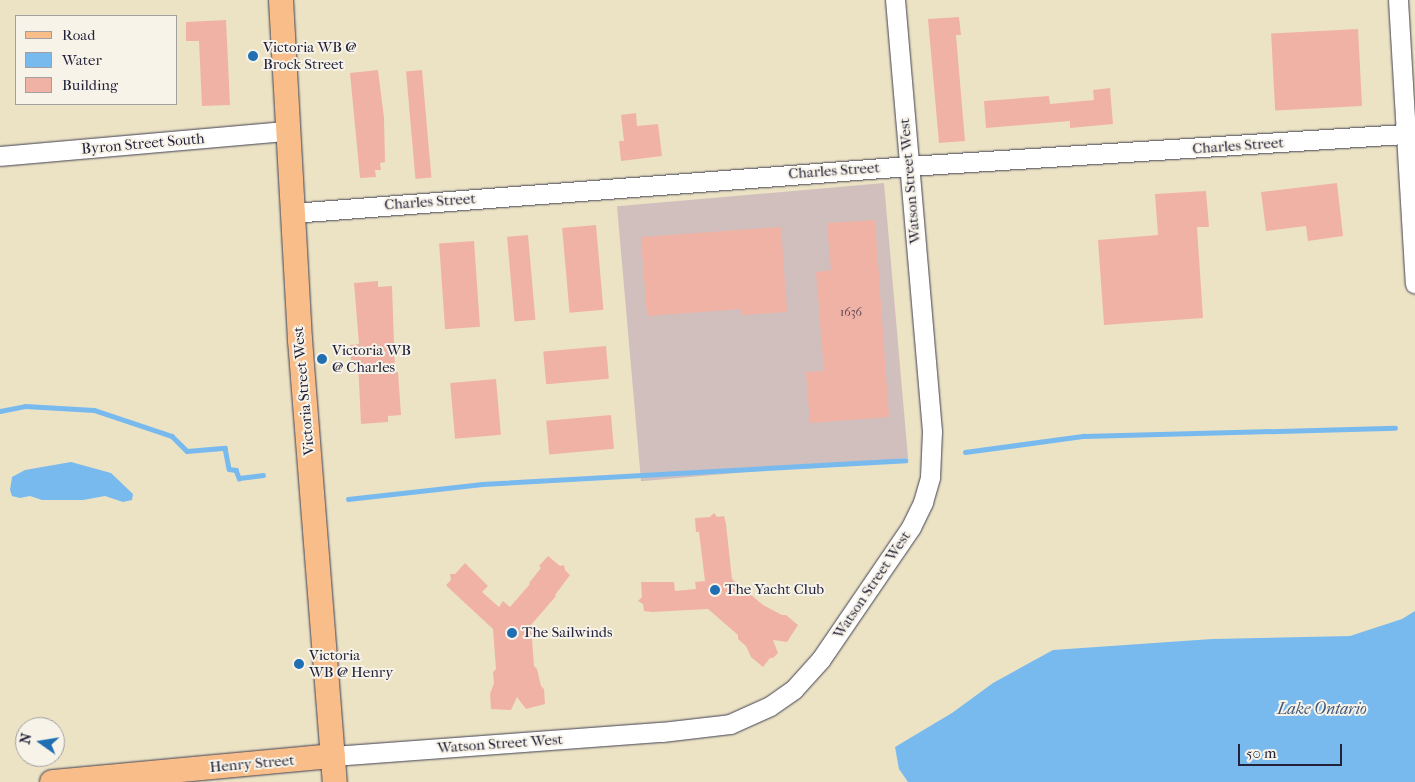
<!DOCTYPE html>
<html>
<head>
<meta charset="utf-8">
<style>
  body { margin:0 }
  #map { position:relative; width:1415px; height:782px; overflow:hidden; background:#ece3c5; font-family:"IM FELL French Canon",serif }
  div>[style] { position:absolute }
  .industrial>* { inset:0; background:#d1bfbd; transform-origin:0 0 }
  .water>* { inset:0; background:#79baee }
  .stream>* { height:4.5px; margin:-2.25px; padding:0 2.25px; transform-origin:2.25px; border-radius:2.25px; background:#79baee }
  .building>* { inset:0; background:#f1b2a6; transform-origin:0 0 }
  .roads { filter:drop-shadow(0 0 1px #403f50) drop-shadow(0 0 1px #403f50) }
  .minor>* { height:19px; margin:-9.5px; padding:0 9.5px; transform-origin:9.5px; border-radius:9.5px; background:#fff }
  .major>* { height:24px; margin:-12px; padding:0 12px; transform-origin:12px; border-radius:12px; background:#f8bd88 }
  .dots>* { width:14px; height:14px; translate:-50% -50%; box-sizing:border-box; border:2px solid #f7f3e8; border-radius:50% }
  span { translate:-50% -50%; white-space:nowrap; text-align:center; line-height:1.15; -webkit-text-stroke:4px #f7f3e8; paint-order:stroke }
  .number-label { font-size:12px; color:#564656 }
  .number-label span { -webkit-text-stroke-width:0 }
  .poi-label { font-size:15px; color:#22223b }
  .left { translate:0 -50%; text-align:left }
  .street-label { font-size:15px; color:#22223b }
  .water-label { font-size:16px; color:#40577a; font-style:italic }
  .legend { position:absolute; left:15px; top:15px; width:162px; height:90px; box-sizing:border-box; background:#f7f3e8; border:1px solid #a29fa3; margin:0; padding:6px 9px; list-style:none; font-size:15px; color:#22223b }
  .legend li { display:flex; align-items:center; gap:10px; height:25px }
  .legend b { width:25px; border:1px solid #a29fa3 }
  .north { position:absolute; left:15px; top:717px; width:50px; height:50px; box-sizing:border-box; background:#f7f3e8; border:1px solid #a29fa3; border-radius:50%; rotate:283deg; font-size:14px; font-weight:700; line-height:20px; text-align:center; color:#22223b }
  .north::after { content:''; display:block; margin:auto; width:18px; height:22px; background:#1f6fb2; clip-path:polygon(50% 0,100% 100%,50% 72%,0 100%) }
  .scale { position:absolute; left:1238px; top:744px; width:104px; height:22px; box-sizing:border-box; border:2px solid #22223b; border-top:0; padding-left:6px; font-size:15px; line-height:18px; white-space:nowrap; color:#22223b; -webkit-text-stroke:4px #f7f3e8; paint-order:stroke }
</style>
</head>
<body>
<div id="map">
  <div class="industrial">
    <div style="left:884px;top:183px;width:276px;height:268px;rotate:85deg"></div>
  </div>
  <div class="water">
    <div style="clip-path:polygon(71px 462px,111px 473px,133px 494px,132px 500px,123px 502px,105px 496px,83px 500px,42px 500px,30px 496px,20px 498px,12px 496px,10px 490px,12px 477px,25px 470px)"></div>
    <div style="clip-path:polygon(1415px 611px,1415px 782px,908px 782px,899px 769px,895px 747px,952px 713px,993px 683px,1053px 650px,1212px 639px,1350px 636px,1402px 619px)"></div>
  </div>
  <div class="stream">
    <div style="left:0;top:411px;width:25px;rotate:-11deg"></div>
    <div style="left:25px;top:406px;width:69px;rotate:3.3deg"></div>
    <div style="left:94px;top:410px;width:82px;rotate:18.4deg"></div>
    <div style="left:172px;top:436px;width:21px;rotate:45deg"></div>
    <div style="left:187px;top:451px;width:38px;rotate:-5deg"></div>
    <div style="left:225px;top:448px;width:21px;rotate:79deg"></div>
    <div style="left:229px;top:469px;width:7px;rotate:8deg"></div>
    <div style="left:236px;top:470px;width:9px;rotate:69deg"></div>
    <div style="left:239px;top:478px;width:24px;rotate:-7deg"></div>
    <div style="left:965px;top:452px;width:120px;rotate:-7.7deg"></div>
    <div style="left:1084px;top:436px;width:311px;rotate:-1.5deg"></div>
    <div style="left:348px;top:499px;width:135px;rotate:-6.4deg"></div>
    <div style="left:482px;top:484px;width:424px;rotate:-3.2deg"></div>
  </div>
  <div class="building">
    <div style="clip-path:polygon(959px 17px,961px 35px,956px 35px,965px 141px,939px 143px,928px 19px)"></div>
    <div style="clip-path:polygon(226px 20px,230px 105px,202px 106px,199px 41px,186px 41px,186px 22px)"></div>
    <div style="left:1358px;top:29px;width:77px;height:87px;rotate:87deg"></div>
    <div style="clip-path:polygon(378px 70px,384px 118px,385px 162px,380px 163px,381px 170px,375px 170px,376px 177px,360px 178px,350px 73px)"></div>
    <div style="left:422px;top:70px;width:108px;height:16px;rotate:85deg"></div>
    <div style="clip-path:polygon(1110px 88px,1113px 124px,1070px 128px,1070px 121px,986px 128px,984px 101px,1049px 96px,1050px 104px,1094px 100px,1093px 90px)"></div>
    <div style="clip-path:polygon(636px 113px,637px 126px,658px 124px,662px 156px,621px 161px,619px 141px,624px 141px,621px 115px)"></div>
    <div style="clip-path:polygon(1337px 183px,1343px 236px,1308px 241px,1306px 226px,1266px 231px,1261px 192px)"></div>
    <div style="clip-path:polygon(1206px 191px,1209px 227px,1197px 227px,1203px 318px,1104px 325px,1098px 240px,1158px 235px,1155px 194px)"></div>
    <div style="clip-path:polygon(875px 220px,889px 417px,810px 423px,806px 372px,824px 371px,816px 272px,831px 270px,827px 223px)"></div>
    <div style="left:596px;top:225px;width:85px;height:34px;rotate:85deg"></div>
    <div style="clip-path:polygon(781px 227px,787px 312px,741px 315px,741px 309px,647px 316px,641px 237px)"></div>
    <div style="left:528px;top:235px;width:85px;height:21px;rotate:85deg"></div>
    <div style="left:474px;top:241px;width:86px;height:35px;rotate:86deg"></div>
    <div style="clip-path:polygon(378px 281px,378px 287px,392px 286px,395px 372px,398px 372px,401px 415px,388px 416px,388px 422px,361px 424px,358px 362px,351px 362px,350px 345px,359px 344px,354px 283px)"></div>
    <div style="left:606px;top:346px;width:33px;height:63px;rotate:85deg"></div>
    <div style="left:496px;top:379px;width:56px;height:46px;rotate:85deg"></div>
    <div style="left:611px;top:415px;width:34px;height:65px;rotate:85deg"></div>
    <div style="clip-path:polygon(714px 513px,717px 517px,724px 516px,726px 524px,732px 579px,763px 605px,782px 615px,786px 615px,798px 625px,787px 642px,773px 640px,778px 653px,773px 658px,770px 658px,763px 667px,751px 657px,746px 646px,738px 639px,738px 635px,708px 609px,652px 612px,644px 611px,643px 604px,638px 601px,642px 597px,641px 582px,674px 582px,675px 591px,696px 589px,695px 582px,705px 581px,699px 532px,696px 532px,695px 518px,710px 517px)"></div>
    <div style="clip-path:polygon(548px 556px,560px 566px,564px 565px,565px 570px,570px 575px,555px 595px,556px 596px,531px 625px,534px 666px,537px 669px,541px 686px,544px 689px,545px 704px,526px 709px,517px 697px,511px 710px,491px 709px,490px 694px,494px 683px,493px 672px,496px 669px,493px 629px,452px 591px,446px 585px,451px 580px,450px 574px,455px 574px,465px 563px,488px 586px,482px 592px,499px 607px,503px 601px,510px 607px,530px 584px,529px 583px,541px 568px,539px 566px)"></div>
  </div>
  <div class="roads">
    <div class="minor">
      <div style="left:1398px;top:0;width:284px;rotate:86.6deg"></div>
      <div style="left:0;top:156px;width:288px;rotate:-5deg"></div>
      <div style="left:292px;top:213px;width:619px;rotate:-4.36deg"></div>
      <div style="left:909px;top:166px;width:498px;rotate:-3.7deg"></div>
      <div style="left:333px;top:756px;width:330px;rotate:-4.2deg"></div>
      <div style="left:662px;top:732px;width:68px;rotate:-6.7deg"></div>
      <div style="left:730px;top:724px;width:44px;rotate:-24.2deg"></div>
      <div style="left:770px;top:706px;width:29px;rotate:-35deg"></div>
      <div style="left:794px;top:689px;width:40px;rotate:-48deg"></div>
      <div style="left:821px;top:659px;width:160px;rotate:-55.7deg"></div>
      <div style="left:911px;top:527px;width:28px;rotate:-64deg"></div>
      <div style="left:923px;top:502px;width:26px;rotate:-74deg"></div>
      <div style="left:930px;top:477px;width:46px;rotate:-87.5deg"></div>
      <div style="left:932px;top:431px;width:433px;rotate:-94.9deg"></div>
    </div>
    <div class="major">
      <div style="left:281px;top:0;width:341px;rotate:86.8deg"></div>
      <div style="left:300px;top:340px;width:443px;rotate:85.5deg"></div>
      <div style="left:52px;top:782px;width:282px;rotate:-5.3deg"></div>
    </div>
  </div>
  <div class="dots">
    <div style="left:253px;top:56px;background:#1f6fb2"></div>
    <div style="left:322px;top:359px;background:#1f6fb2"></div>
    <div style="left:715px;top:590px;background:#1f6fb2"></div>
    <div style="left:512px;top:633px;background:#1f6fb2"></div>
    <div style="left:299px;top:664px;background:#1f6fb2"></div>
  </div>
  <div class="number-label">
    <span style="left:851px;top:313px">1636</span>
  </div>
  <div class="poi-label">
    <span class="left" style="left:263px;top:56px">Victoria WB @<br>Brock Street</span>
    <span class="left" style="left:332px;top:359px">Victoria WB<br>@ Charles</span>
    <span class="left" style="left:725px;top:590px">The Yacht Club</span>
    <span class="left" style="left:522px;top:633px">The Sailwinds</span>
    <span class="left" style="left:309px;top:664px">Victoria<br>WB @ Henry</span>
  </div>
  <div class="street-label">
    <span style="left:143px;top:144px;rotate:-5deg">Byron Street South</span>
    <span style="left:1238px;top:146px;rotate:-4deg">Charles Street</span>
    <span style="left:834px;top:171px;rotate:-4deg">Charles Street</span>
    <span style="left:910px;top:181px;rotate:-95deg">Watson Street West</span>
    <span style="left:430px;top:202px;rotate:-4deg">Charles Street</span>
    <span style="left:304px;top:391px;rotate:-95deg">Victoria Street West</span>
    <span style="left:872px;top:585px;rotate:-56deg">Watson Street West</span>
    <span style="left:500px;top:744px;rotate:-4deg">Watson Street West</span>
    <span style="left:252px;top:764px;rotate:-5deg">Henry Street</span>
  </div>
  <div class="water-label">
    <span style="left:1322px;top:709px">Lake Ontario</span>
  </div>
  <ul class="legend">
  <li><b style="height:6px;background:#f8bd88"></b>Road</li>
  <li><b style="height:14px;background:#79baee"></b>Water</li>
  <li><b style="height:14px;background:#f1b2a6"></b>Building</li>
  </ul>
  <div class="north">N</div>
  <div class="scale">50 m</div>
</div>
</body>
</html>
